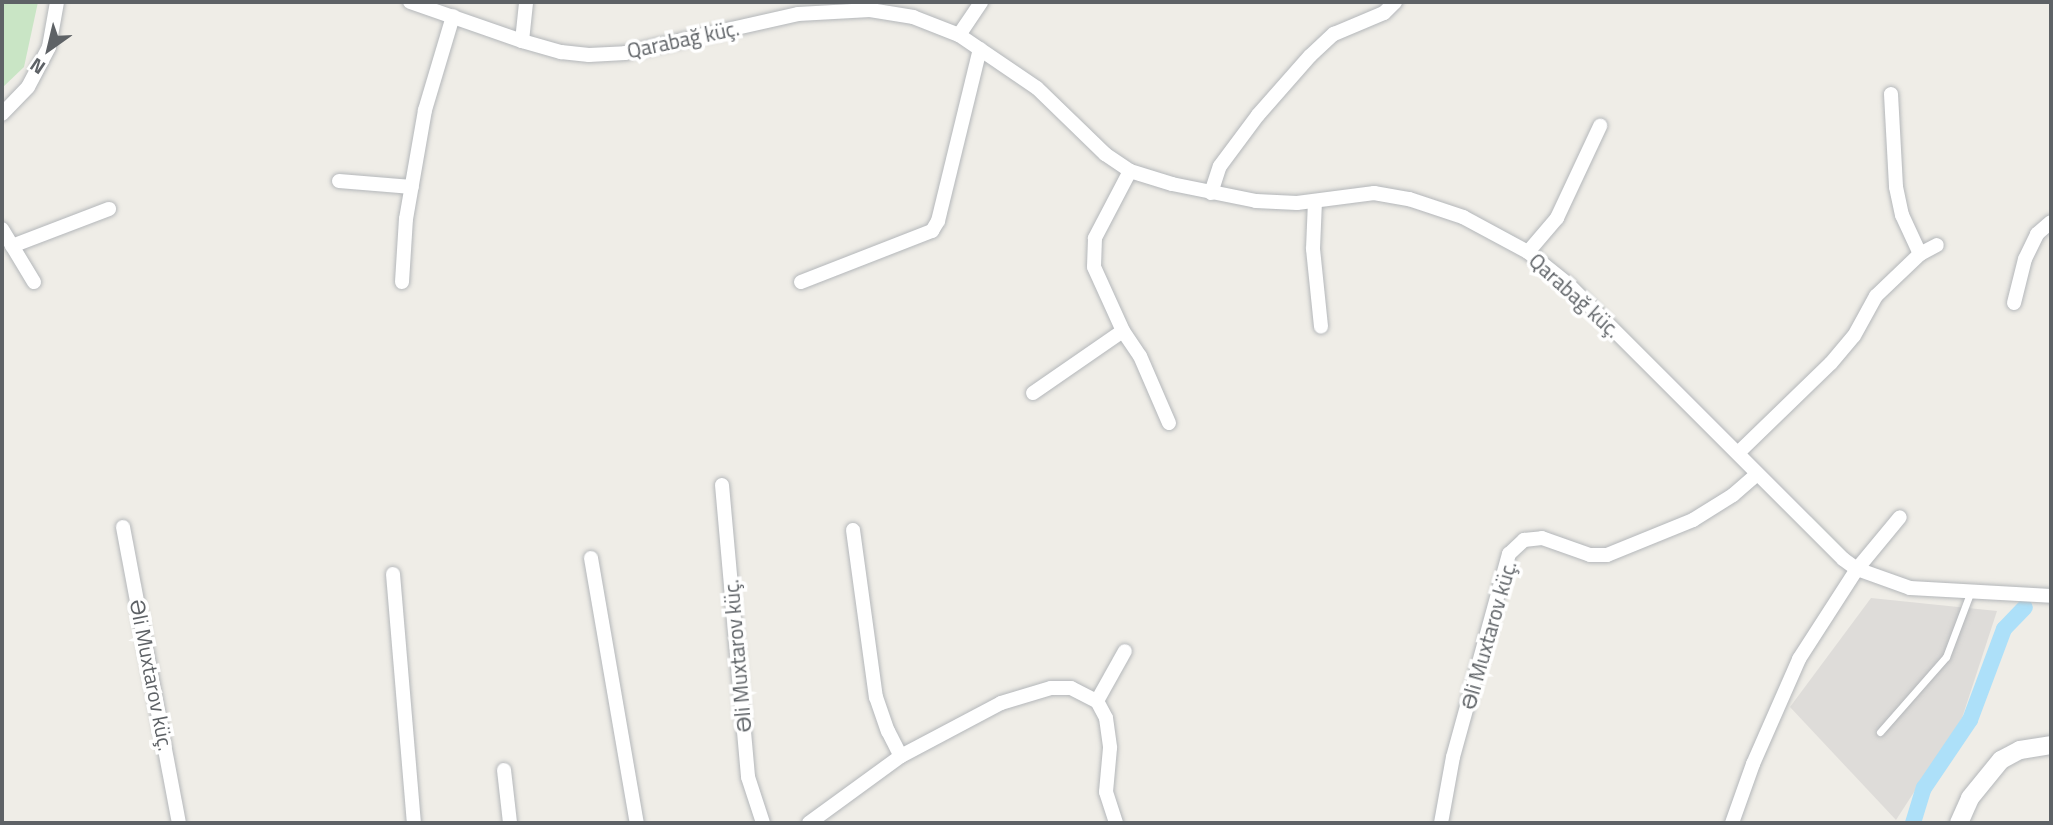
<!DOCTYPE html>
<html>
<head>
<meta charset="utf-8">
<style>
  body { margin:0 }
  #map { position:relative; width:2053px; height:825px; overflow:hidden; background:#efede7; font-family:"Titillium Web",sans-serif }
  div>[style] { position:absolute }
  .industrial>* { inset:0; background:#dedcd9 }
  .green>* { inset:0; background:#c9e5c5 }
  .canal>* { height:16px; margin:-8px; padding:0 8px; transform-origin:8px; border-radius:8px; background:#ade0f9 }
  .roads { filter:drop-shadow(0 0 2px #b4b7ba) drop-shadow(0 0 2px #b4b7ba) }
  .service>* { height:7px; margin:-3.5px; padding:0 3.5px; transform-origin:3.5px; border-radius:3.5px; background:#fff }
  .minor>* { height:14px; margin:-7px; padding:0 7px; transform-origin:7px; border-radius:7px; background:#fff }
  .tertiary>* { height:18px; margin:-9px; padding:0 9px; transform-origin:9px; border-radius:9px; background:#fff }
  span { translate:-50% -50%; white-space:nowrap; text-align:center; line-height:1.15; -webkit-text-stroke:7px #fff; paint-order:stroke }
  .street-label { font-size:21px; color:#5e6266 }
  .frame { position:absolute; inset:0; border:4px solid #5e6266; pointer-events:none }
  .north { position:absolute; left:14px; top:14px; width:70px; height:70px; -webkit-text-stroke:5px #fff; paint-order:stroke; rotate:214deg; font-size:19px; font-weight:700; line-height:28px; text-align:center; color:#5e6266 }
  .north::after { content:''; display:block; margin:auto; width:24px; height:32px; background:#5e6266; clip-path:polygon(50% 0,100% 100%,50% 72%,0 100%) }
</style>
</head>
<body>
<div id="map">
  <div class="industrial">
    <div style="clip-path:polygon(1871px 598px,1997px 611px,1962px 718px,1896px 820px,1790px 707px)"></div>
  </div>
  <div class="green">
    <div style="clip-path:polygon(2px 2px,38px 2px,24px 67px,2px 88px)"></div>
  </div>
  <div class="canal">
    <div style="left:1913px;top:823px;width:37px;rotate:-73deg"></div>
    <div style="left:1924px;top:788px;width:82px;rotate:-55.9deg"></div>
    <div style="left:1970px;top:720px;width:97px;rotate:-69.5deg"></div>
    <div style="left:2004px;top:629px;width:30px;rotate:-46deg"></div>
  </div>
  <div class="roads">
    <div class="service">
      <div style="left:1880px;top:732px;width:100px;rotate:-48.7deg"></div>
      <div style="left:1946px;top:657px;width:71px;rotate:-69.3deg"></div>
    </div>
    <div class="minor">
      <div style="left:410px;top:2px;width:119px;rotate:19.2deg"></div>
      <div style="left:522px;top:41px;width:41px;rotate:15.8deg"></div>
      <div style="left:561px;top:52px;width:28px;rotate:6deg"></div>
      <div style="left:589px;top:55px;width:36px;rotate:-3deg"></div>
      <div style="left:625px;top:53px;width:177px;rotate:-12.7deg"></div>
      <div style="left:798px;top:14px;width:72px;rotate:-3.2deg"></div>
      <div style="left:870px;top:10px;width:44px;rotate:9.2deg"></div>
      <div style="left:913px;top:17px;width:49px;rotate:21.4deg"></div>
      <div style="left:959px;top:35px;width:94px;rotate:34.2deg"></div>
      <div style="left:1037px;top:88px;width:95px;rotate:44.1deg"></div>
      <div style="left:1105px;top:154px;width:30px;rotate:34deg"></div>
      <div style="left:1130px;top:171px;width:44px;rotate:17.2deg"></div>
      <div style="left:1172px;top:184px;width:86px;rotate:11.4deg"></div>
      <div style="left:1256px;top:201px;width:41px;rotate:2.8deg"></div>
      <div style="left:1297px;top:203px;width:78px;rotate:-7.4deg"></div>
      <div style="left:1374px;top:193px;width:36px;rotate:10deg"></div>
      <div style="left:1409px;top:199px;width:57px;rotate:18.4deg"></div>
      <div style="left:1463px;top:217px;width:74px;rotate:28.3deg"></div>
      <div style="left:1528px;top:252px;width:51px;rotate:38.7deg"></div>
      <div style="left:1568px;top:284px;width:389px;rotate:45deg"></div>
      <div style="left:1843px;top:559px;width:17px;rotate:36deg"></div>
      <div style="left:1857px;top:569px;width:56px;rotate:19.7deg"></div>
      <div style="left:1910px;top:588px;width:141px;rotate:3.2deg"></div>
      <div style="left:959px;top:35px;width:40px;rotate:-56deg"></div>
      <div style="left:522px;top:41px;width:39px;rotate:-84deg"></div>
      <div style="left:1891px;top:94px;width:93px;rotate:86.9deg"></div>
      <div style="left:1896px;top:187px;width:29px;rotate:78deg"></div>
      <div style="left:1902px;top:215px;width:43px;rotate:65.2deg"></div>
      <div style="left:2px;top:114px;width:37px;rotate:-46deg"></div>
      <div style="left:28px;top:87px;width:45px;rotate:-62.3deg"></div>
      <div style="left:49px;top:47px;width:46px;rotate:-79.9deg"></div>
      <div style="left:1130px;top:171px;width:76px;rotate:117.6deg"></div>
      <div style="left:1095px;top:238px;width:29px;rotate:92deg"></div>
      <div style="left:1094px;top:267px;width:70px;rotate:65.6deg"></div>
      <div style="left:1123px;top:331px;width:30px;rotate:56deg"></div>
      <div style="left:1140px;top:356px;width:73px;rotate:66.6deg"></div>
      <div style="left:339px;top:181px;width:73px;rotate:4.7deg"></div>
      <div style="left:1211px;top:193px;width:28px;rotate:-72deg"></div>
      <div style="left:1220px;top:166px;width:64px;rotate:-53.3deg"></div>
      <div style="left:1258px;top:115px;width:79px;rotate:-48.6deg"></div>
      <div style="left:1310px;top:56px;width:33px;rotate:-43deg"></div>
      <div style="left:1334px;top:34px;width:54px;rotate:-22.8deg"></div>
      <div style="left:1384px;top:13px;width:16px;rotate:-45deg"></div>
      <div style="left:1315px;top:201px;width:48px;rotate:92.4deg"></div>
      <div style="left:1313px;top:249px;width:78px;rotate:84.1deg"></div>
      <div style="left:2px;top:229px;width:62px;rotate:58.9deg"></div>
      <div style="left:12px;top:246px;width:104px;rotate:-20.9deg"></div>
      <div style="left:1528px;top:252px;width:45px;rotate:-49.5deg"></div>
      <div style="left:1557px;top:218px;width:102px;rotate:-64.9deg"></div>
      <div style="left:402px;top:282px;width:63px;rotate:-86.4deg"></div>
      <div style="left:406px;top:219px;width:111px;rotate:-80.1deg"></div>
      <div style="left:425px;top:110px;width:98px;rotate:-73.4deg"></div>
      <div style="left:801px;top:282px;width:141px;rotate:-21.3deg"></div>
      <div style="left:932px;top:231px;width:12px;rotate:-59deg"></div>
      <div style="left:938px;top:221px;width:177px;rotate:-76.3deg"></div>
      <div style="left:2014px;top:303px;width:45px;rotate:-76deg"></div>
      <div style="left:2025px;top:259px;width:28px;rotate:-64deg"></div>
      <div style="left:2037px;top:234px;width:18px;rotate:-41deg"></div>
      <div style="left:1033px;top:393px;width:109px;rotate:-34.6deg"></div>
      <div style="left:1738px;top:453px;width:129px;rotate:-44.1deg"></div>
      <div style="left:1831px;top:363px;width:35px;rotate:-50deg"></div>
      <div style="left:1854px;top:336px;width:46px;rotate:-61.2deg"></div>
      <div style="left:1876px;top:296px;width:61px;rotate:-43.7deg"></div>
      <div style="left:1920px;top:254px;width:19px;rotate:-28deg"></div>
      <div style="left:722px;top:485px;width:293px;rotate:84.9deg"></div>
      <div style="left:748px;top:777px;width:48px;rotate:71.9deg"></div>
      <div style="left:123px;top:527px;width:301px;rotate:79.3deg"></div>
      <div style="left:853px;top:530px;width:169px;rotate:82.2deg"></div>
      <div style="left:876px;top:697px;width:36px;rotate:71deg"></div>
      <div style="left:888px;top:731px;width:28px;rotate:63deg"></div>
      <div style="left:591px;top:558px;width:269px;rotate:80.2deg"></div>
      <div style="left:393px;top:574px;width:250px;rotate:85.2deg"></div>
      <div style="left:1097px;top:701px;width:57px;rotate:-60.8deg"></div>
      <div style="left:504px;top:770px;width:53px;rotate:83.5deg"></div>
      <div style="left:809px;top:823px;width:114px;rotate:-36.1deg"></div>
      <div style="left:901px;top:756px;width:113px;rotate:-27.9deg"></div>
      <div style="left:1001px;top:703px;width:52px;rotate:-16.7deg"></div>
      <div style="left:1051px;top:688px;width:20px"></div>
      <div style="left:1071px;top:688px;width:29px;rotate:27deg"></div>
      <div style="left:1097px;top:701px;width:19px;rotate:62deg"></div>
      <div style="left:1106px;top:718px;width:30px;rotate:82deg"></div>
      <div style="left:1110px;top:748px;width:44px;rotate:95.2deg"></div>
      <div style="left:1106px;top:792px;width:33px;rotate:72deg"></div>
      <div style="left:1441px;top:823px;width:67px;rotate:-79.7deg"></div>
      <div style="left:1453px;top:757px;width:211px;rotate:-74.6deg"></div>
      <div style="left:1509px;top:554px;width:21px;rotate:-43deg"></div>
      <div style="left:1524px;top:540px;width:18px;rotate:-6deg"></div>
      <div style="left:1542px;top:538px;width:51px;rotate:19.5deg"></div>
      <div style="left:1590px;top:555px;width:17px"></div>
      <div style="left:1607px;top:555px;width:93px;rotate:-22.1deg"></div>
      <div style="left:1693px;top:520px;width:47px;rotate:-32deg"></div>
      <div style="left:1733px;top:495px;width:32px;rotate:-41deg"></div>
      <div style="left:1732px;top:823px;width:63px;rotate:-70.4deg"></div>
      <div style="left:1753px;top:764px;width:115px;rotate:-66.3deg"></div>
      <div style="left:1799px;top:659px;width:107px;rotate:-57.2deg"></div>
      <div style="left:1857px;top:569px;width:67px;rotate:-50.4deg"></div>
    </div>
    <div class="tertiary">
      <div style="left:1959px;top:823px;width:27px;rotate:-66deg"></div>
      <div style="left:1970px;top:798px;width:49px;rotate:-50.8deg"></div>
      <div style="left:2001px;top:760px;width:21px;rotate:-28deg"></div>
      <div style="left:2020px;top:750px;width:31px;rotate:-9deg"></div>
    </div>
  </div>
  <div class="street-label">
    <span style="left:683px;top:39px;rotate:-12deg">Qarabağ küç.</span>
    <span style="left:1575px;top:295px;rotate:42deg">Qarabağ küç.</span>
    <span style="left:1488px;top:635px;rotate:-74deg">Əli Muxtarov küç.</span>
    <span style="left:737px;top:656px;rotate:-95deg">Əli Muxtarov küç.</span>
    <span style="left:152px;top:675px;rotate:79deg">Əli Muxtarov küç.</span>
  </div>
  <div class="frame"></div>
  <div class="north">N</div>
</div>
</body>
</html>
